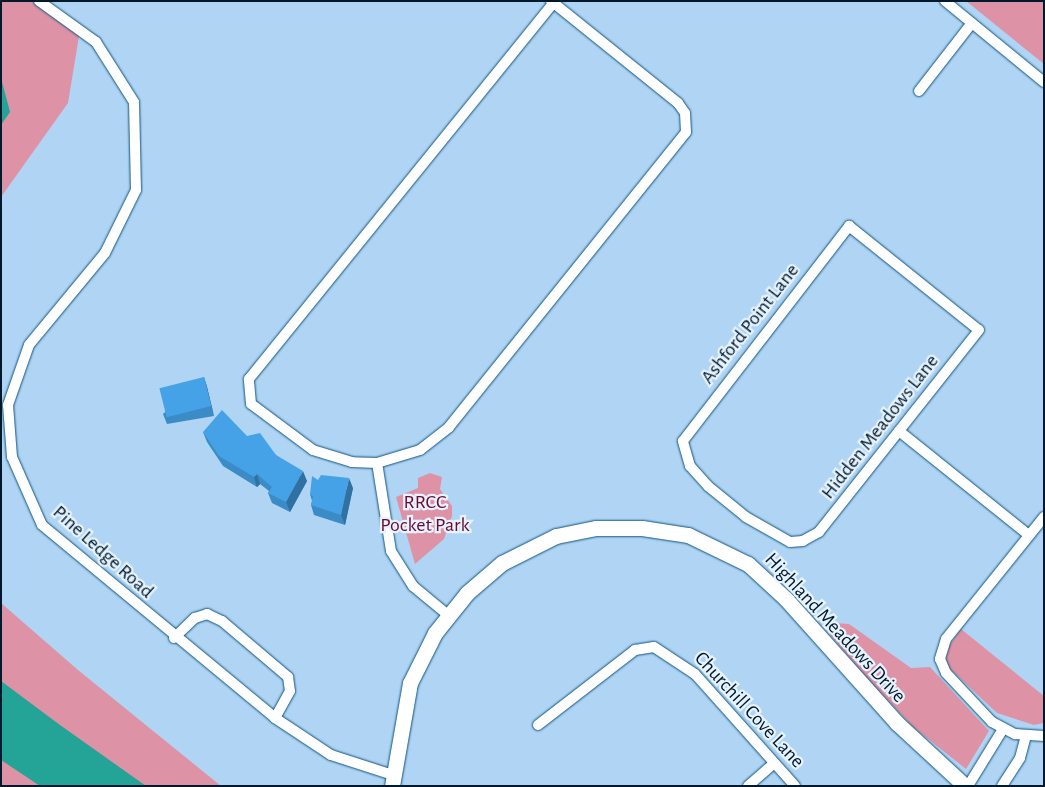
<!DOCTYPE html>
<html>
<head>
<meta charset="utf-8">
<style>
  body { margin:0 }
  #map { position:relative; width:1045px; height:787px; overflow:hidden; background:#b0d5f4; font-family:"Alegreya Sans",sans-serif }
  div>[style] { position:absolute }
  .green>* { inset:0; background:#dd93a5 }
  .water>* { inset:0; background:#24a497 }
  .roads { filter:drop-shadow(0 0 1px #105481) drop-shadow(0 0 1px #105481) }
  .street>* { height:10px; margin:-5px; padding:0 5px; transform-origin:5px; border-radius:5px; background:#fff }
  .secondary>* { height:15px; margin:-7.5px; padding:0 7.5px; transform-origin:7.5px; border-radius:7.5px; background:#fff }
  .wall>* { inset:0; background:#3b8bc7 }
  .shaded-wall>* { inset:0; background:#3071a2 }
  .building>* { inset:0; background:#45a2e7; transform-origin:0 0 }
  span { translate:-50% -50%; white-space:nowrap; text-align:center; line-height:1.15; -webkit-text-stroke:4.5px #e6f3fd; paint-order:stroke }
  .street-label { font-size:20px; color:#01192c }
  .park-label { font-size:20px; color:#6c0a32 }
  .frame { position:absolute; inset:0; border:2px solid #01192c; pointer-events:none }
</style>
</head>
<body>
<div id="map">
  <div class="green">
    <div style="clip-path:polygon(1px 1px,37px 1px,80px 30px,68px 103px,1px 197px)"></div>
    <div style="clip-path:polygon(966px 1px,1044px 1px,1044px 64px)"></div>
    <div style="clip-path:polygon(430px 473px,442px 477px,440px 489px,452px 506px,452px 516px,444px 539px,415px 564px,396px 497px,418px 488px,418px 478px)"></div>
    <div style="clip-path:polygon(1px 603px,78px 670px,221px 786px,1px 786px)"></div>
    <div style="clip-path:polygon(835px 623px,849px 624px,911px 668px,930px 667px,989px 731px,966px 769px,913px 727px,865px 676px,826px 630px)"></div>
    <div style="clip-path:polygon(961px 629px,1044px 696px,1044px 723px,1034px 725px,997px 713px,948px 667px,945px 652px)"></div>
  </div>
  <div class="water">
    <div style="clip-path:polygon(1px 78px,10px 112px,1px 125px)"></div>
    <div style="clip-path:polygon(1px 681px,60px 725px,146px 786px,40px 786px,1px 760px)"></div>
  </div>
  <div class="roads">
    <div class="street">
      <div style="left:39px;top:1px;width:70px;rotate:35.7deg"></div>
      <div style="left:96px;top:42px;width:71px;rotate:57.7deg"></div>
      <div style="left:134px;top:102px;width:88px;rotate:88.7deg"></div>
      <div style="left:136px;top:190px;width:70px;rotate:116.2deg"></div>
      <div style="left:105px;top:253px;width:119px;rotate:129.6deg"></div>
      <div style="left:29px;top:345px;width:64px;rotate:109.3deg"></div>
      <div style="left:8px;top:405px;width:52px;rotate:85.6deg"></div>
      <div style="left:12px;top:457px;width:74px;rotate:66.2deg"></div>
      <div style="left:42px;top:525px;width:303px;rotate:39.6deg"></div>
      <div style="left:275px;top:718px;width:67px;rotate:33.5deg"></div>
      <div style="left:331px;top:755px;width:65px;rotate:17.9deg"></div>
      <div style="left:945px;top:1px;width:128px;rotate:39.3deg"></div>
      <div style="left:919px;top:91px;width:86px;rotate:-52.1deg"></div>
      <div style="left:849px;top:226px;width:166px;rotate:38.7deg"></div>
      <div style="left:979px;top:330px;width:258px;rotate:128.4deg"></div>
      <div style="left:819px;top:532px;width:18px;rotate:151deg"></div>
      <div style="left:803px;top:541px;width:13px;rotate:176deg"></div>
      <div style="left:790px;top:542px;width:51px;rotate:-150.4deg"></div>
      <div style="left:746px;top:517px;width:49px;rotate:-140.8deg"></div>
      <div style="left:708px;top:486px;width:27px;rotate:-132deg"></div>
      <div style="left:690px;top:466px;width:26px;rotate:-106deg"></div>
      <div style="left:683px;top:441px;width:272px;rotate:-52.3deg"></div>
      <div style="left:899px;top:431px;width:166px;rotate:38.7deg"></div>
      <div style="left:377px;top:463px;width:25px;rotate:-178deg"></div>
      <div style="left:352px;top:462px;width:41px;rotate:-162.9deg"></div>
      <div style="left:313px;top:450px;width:77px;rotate:-143.4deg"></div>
      <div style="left:251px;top:404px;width:25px;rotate:-95deg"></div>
      <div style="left:249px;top:379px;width:484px;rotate:-51deg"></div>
      <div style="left:1044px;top:517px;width:156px;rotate:128.8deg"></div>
      <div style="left:946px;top:639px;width:21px;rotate:107deg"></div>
      <div style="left:940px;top:659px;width:15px;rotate:67deg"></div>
      <div style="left:946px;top:673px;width:67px;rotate:46.8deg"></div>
      <div style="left:992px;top:722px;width:26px;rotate:28deg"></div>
      <div style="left:1015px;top:734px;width:29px;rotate:4deg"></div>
      <div style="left:448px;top:615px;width:45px;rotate:-140.4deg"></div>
      <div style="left:413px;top:586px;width:41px;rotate:-122.2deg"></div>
      <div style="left:391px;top:551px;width:89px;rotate:-99deg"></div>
      <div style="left:377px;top:463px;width:45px;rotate:-16.8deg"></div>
      <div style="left:420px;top:450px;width:37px;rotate:-38deg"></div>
      <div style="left:449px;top:427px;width:378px;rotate:-51.2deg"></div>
      <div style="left:686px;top:132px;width:19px;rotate:-93deg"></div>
      <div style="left:685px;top:113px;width:12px;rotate:-125deg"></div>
      <div style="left:678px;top:103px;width:163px;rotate:-141.2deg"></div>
      <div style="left:174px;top:638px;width:29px;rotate:-44deg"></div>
      <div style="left:195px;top:618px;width:13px;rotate:-18deg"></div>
      <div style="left:207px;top:614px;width:17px;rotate:25deg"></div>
      <div style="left:222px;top:621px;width:87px;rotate:40.3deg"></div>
      <div style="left:288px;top:677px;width:14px;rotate:82deg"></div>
      <div style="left:290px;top:691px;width:31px;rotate:119deg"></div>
      <div style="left:538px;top:725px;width:123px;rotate:-37.7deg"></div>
      <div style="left:635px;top:650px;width:19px;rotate:-9deg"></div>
      <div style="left:654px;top:647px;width:49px;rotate:33.4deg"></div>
      <div style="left:695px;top:674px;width:150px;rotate:48.2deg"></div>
      <div style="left:748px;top:786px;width:35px;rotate:-41deg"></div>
      <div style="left:968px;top:786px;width:67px;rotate:-58.4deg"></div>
      <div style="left:1002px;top:786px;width:33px;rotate:-57deg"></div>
      <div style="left:1020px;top:758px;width:23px;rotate:-75deg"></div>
    </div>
    <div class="secondary">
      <div style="left:392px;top:786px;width:105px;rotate:-80.1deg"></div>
      <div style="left:410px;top:683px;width:56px;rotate:-63.4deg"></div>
      <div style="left:435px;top:633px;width:51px;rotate:-51.3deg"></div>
      <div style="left:467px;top:593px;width:46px;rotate:-40.6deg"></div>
      <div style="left:502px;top:563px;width:60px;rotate:-26.6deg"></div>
      <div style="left:556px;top:536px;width:41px;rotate:-11.3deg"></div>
      <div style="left:596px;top:528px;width:46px"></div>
      <div style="left:642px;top:528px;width:47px;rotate:8.7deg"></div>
      <div style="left:688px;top:535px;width:67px;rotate:25.8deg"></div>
      <div style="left:748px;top:564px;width:52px;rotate:42.6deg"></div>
      <div style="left:786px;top:599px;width:166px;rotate:48.2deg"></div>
      <div style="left:897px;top:723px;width:93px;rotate:42.8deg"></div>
    </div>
  </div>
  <div class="wall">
    <div style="clip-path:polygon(204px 377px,207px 387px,214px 416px,167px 424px,163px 414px)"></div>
    <div style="clip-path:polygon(203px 432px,247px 436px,276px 455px,307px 481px,290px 512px,272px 503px,268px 493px,269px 491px,260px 484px,257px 487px,223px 466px,207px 442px)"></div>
    <div style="clip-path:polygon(353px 488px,345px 525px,314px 515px,311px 505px,312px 501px,310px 494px)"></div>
  </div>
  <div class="shaded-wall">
    <div style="clip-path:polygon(204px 377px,207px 387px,214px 416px,211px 406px)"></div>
    <div style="clip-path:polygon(303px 471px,307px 481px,290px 512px,286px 502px)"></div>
    <div style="clip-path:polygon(257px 474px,260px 484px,257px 487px,254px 477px)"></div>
    <div style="clip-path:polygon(349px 478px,353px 488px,345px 525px,341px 515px)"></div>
  </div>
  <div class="building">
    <div style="left:204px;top:377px;width:30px;height:46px;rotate:76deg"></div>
    <div style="clip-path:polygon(222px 410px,247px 436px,260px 433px,276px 455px,303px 471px,286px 502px,268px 493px,272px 487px,257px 474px,254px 477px,219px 456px,203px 432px)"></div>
    <div style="clip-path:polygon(321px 475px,349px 478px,341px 515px,311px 505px,313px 496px,310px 494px,312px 476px,318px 480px)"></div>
  </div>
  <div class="street-label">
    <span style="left:750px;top:324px;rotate:-52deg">Ashford Point Lane</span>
    <span style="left:880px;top:427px;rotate:-52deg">Hidden Meadows Lane</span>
    <span style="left:103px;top:552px;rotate:42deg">Pine Ledge Road</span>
    <span style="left:835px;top:628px;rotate:47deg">Highland Meadows Drive</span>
    <span style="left:749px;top:710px;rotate:47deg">Churchill Cove Lane</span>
  </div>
  <div class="park-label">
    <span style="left:425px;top:514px">RRCC<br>Pocket Park</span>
  </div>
  <div class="frame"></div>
</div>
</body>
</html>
